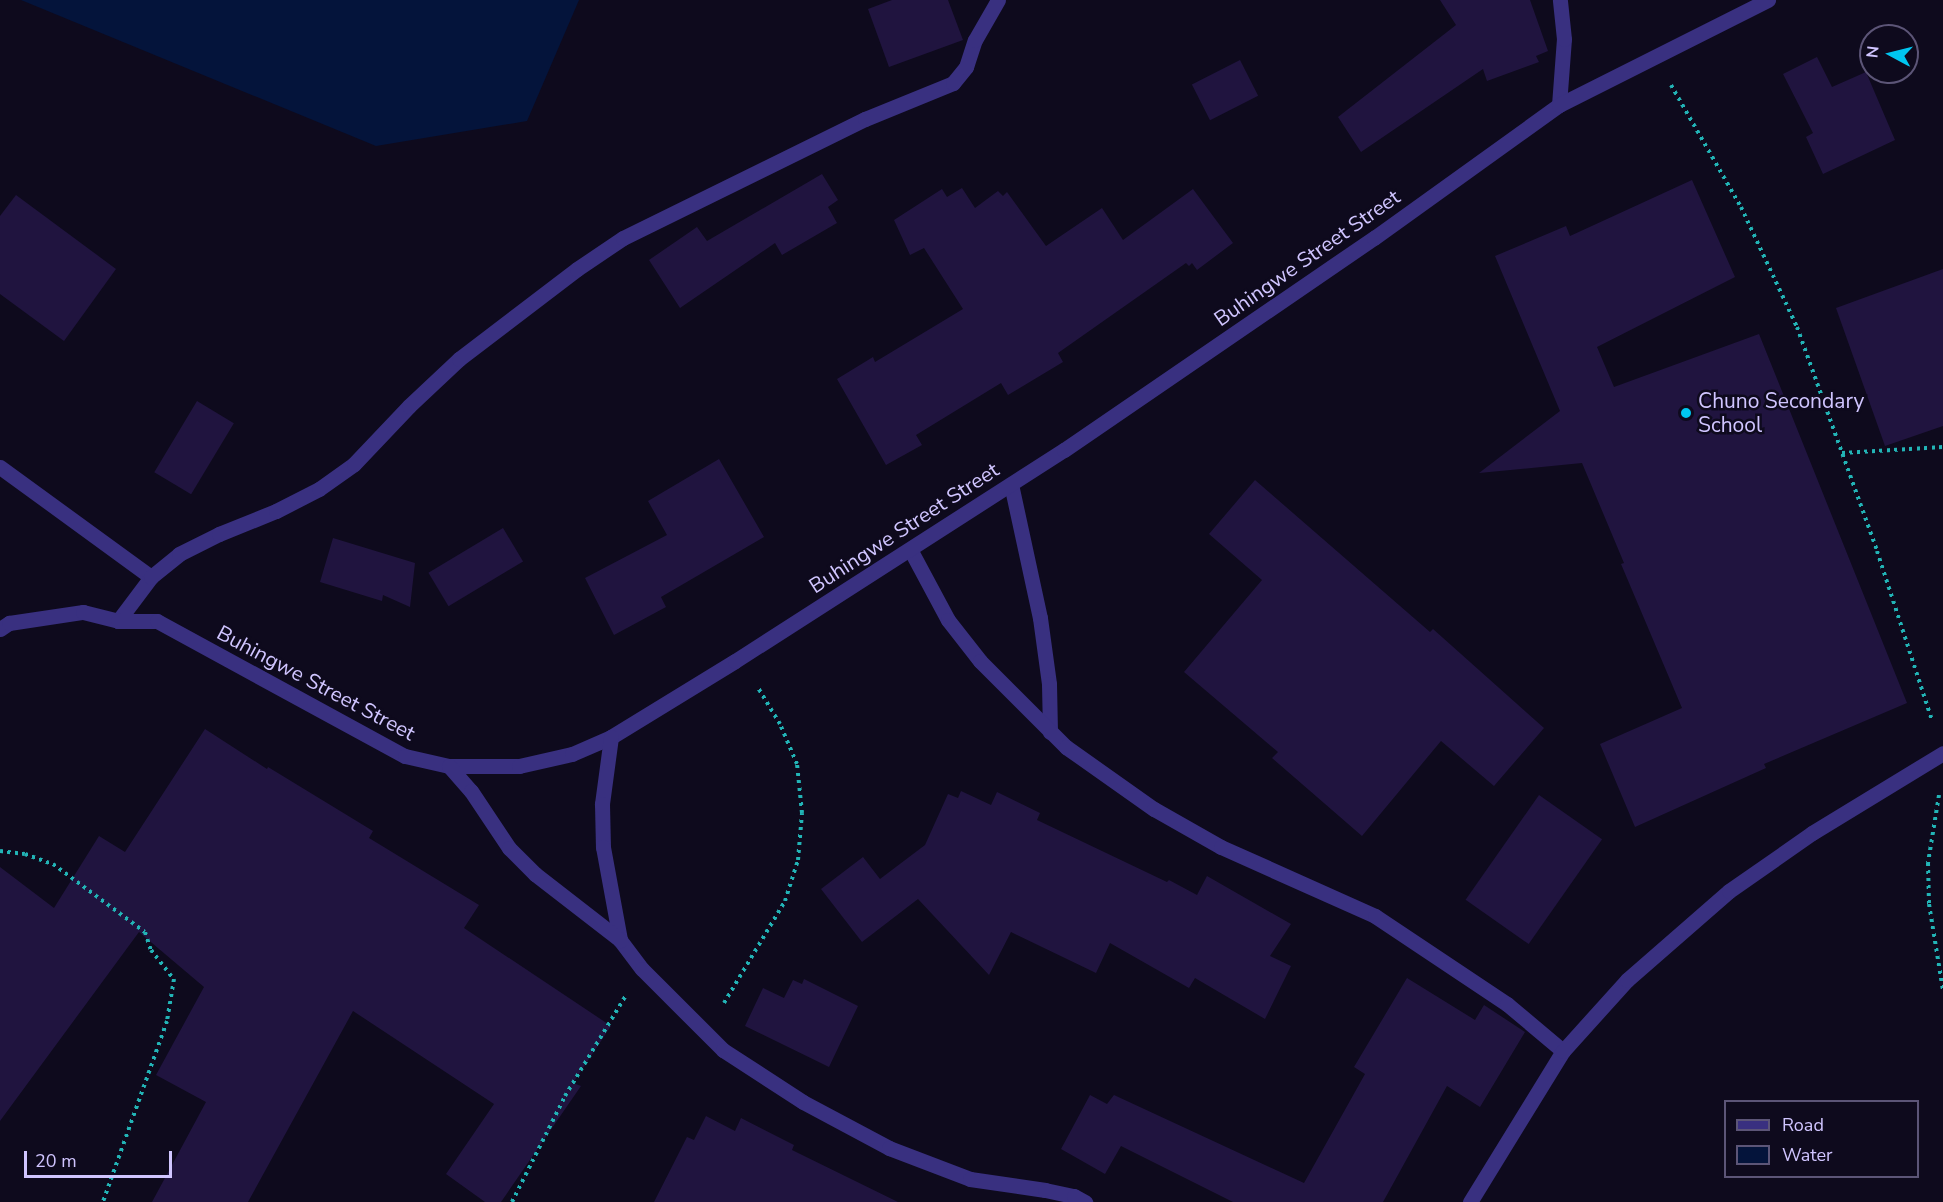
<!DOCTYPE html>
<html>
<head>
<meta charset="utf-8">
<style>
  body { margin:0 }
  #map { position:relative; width:1943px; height:1202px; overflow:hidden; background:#0e0a1d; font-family:"Nunito Sans",sans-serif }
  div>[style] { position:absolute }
  .water>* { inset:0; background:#04143b }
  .building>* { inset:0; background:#20143f; transform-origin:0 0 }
  .path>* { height:4px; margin-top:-2px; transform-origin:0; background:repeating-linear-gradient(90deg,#22b4b6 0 3px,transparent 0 7.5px) }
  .minor>* { height:15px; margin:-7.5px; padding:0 7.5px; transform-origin:7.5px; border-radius:7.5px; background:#393080 }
  .dots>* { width:16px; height:16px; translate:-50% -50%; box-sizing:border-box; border:3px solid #0e0a1d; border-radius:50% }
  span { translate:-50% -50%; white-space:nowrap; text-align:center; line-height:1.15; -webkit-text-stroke:5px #0e0a1d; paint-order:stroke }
  .street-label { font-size:21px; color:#d0c5ff }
  .poi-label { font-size:21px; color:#d0c5ff }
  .left { translate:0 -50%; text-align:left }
  .legend { position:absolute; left:1724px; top:1100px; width:195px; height:78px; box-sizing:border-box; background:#0e0a1d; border:2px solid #5c5577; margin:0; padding:8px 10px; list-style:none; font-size:18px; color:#d0c5ff }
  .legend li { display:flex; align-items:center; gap:12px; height:30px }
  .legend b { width:30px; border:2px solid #5c5577 }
  .north { position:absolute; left:1859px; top:24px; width:60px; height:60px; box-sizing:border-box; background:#0e0a1d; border:2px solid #5c5577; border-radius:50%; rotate:277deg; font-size:16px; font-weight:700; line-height:24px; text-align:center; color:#d0c5ff }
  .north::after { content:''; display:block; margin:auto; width:21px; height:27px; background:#00c6f0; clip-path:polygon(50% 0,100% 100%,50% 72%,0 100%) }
  .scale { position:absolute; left:24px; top:1151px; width:148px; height:27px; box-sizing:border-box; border:3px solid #d0c5ff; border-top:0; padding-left:8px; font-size:18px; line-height:21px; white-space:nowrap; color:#d0c5ff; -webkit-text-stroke:4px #0e0a1d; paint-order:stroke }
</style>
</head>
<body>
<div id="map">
  <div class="water">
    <div style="clip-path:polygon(21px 0,579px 0,527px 121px,376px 146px)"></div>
  </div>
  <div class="building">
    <div style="clip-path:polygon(892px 0,948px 0,963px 40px,889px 67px,868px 9px)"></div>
    <div style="clip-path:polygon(1440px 0,1530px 0,1548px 51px,1536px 56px,1539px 62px,1487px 81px,1483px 69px,1361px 152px,1338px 117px,1456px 25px)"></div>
    <div style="clip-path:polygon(1817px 57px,1832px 87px,1866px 72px,1895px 140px,1823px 174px,1806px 137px,1813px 133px,1783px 74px)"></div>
    <div style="left:1240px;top:60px;width:40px;height:54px;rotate:63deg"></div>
    <div style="clip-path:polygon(822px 174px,838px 200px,828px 207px,837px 223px,782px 255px,775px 243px,680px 308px,649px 260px,697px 227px,707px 241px)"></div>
    <div style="clip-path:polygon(1692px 180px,1735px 277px,1597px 347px,1614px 387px,1759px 334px,1907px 703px,1764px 764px,1766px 768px,1635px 827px,1600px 744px,1682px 708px,1621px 564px,1624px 563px,1582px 463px,1479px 473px,1560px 411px,1495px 256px,1566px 226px,1570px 236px)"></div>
    <div style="clip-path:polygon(962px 188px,975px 208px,998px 191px,1003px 196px,1007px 192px,1046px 246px,1102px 208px,1123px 240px,1193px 189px,1233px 243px,1197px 270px,1192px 263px,1189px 266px,1186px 263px,1058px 353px,1063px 362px,1008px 395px,1001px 383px,916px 435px,922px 445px,886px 465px,837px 379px,873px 357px,875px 362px,963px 309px,924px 248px,910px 255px,894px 220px,942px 189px,947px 197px)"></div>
    <div style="clip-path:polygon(16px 195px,116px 269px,64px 341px,0 294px,0 216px)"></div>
    <div style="clip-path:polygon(1943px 269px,1943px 426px,1885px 446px,1836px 308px)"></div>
    <div style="left:197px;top:401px;width:43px;height:83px;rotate:31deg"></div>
    <div style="clip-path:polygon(719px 459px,764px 537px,661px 597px,666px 607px,614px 635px,585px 578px,667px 535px,648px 501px)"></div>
    <div style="clip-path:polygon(1255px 480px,1430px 632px,1433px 629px,1544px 728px,1494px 786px,1441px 741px,1362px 836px,1272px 758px,1278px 752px,1184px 672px,1262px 580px,1209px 534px)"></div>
    <div style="left:503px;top:528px;width:39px;height:87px;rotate:59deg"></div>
    <div style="clip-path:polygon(333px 538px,415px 563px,410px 607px,383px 595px,382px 601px,320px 582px)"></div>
    <div style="clip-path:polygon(205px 729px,267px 769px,268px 767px,373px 831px,369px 838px,479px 905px,464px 928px,611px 1026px,573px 1083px,581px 1086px,501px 1202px,485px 1202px,446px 1174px,494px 1104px,353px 1011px,248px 1202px,152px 1202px,206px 1102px,156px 1075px,204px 987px,139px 932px,0 1121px,0 867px,54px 908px,99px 836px,125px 852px)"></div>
    <div style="clip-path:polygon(961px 791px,991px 805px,997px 792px,1040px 813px,1037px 820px,1167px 882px,1169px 880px,1197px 895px,1207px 876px,1291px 924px,1270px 956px,1291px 966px,1265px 1019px,1195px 978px,1189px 988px,1110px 943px,1096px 973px,1011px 932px,989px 975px,918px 899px,862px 942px,821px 889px,863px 857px,880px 879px,925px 845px,948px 794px,958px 798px)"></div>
    <div style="left:1539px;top:795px;width:77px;height:128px;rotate:35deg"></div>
    <div style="clip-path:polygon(1407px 978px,1475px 1020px,1484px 1005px,1525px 1032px,1480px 1107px,1447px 1086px,1383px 1202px,1233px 1202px,1121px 1146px,1105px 1174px,1061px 1149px,1090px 1095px,1107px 1104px,1114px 1095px,1304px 1183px,1365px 1074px,1354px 1067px)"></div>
    <div style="clip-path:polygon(804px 979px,858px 1006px,829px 1067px,745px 1026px,763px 988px,784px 998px,793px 980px,802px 984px)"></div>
    <div style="clip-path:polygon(706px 1116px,735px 1131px,741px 1118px,794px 1145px,792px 1150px,898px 1202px,654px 1202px,687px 1137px,694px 1140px)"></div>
  </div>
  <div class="path">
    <div style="left:1671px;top:85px;width:141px;rotate:60.2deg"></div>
    <div style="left:1741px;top:207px;width:132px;rotate:65deg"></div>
    <div style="left:1797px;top:327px;width:238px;rotate:70.3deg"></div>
    <div style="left:1877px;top:551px;width:178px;rotate:72deg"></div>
    <div style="left:1842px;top:453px;width:101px;rotate:-3.4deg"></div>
    <div style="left:1939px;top:795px;width:69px;rotate:99.2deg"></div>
    <div style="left:1928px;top:863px;width:41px;rotate:88.6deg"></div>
    <div style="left:1929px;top:904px;width:87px;rotate:80.8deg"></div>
    <div style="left:0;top:851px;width:25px;rotate:7deg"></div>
    <div style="left:25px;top:854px;width:30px;rotate:20deg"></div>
    <div style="left:53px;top:864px;width:114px;rotate:36.5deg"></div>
    <div style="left:145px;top:932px;width:19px;rotate:72deg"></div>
    <div style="left:151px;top:950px;width:37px;rotate:52deg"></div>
    <div style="left:174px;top:979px;width:43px;rotate:99.5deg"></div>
    <div style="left:167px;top:1021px;width:192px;rotate:109.5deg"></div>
    <div style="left:724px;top:1003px;width:119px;rotate:-59.1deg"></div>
    <div style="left:785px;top:901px;width:43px;rotate:-72.4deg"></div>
    <div style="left:798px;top:860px;width:47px;rotate:-85.1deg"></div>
    <div style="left:802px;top:813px;width:49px;rotate:-95.8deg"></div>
    <div style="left:797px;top:764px;width:43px;rotate:-113deg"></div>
    <div style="left:780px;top:724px;width:44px;rotate:-121.2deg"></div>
    <div style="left:512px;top:1202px;width:119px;rotate:-63.4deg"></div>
    <div style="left:565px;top:1096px;width:116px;rotate:-58.8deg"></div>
  </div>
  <div class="minor">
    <div style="left:1559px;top:105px;width:66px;rotate:-85.7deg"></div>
    <div style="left:1564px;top:39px;width:39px;rotate:-96deg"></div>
    <div style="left:0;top:467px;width:187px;rotate:36.1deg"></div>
    <div style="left:1011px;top:484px;width:137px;rotate:77.8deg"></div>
    <div style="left:1040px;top:618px;width:67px;rotate:82.2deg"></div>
    <div style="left:1049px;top:684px;width:48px;rotate:88.8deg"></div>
    <div style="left:911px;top:551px;width:78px;rotate:61.8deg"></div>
    <div style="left:948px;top:620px;width:52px;rotate:52deg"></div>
    <div style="left:980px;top:661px;width:122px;rotate:45deg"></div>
    <div style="left:1066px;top:747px;width:108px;rotate:35.2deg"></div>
    <div style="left:1154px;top:809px;width:77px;rotate:29.6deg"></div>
    <div style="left:1221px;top:847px;width:169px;rotate:24.1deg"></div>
    <div style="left:1375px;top:916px;width:159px;rotate:33.7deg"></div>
    <div style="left:1507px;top:1004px;width:73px;rotate:40deg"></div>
    <div style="left:118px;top:621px;width:55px;rotate:-53.1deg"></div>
    <div style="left:151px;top:577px;width:36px;rotate:-39deg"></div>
    <div style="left:179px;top:554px;width:45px;rotate:-26.6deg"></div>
    <div style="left:219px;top:534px;width:61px;rotate:-22deg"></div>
    <div style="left:276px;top:511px;width:48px;rotate:-27.1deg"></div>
    <div style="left:319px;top:489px;width:43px;rotate:-35.5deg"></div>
    <div style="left:354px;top:464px;width:80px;rotate:-46.5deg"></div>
    <div style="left:409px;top:406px;width:69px;rotate:-43.2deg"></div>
    <div style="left:459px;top:359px;width:148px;rotate:-37.3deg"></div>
    <div style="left:577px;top:269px;width:55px;rotate:-34deg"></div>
    <div style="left:623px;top:238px;width:270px;rotate:-26.2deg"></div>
    <div style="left:865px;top:119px;width:95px;rotate:-22.2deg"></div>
    <div style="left:953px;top:83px;width:21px;rotate:-51deg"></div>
    <div style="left:966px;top:67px;width:28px;rotate:-72deg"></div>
    <div style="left:975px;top:40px;width:46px;rotate:-60.1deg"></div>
    <div style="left:0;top:629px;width:11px;rotate:-34deg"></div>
    <div style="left:9px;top:623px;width:75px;rotate:-8.5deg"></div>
    <div style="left:83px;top:612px;width:36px;rotate:14deg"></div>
    <div style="left:118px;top:621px;width:39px"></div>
    <div style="left:157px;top:621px;width:282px;rotate:28.6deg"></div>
    <div style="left:405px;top:756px;width:45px;rotate:12.8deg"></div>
    <div style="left:449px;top:766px;width:70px"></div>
    <div style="left:519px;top:766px;width:54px;rotate:-12.8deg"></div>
    <div style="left:572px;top:754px;width:43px;rotate:-23.6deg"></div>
    <div style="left:611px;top:737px;width:145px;rotate:-31.5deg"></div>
    <div style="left:735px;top:661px;width:391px;rotate:-32.7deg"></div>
    <div style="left:1064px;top:450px;width:376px;rotate:-34.4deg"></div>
    <div style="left:1374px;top:238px;width:228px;rotate:-35.7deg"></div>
    <div style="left:1559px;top:105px;width:234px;rotate:-26.7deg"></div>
    <div style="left:611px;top:737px;width:68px;rotate:97.7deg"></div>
    <div style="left:602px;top:804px;width:43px;rotate:88.7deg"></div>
    <div style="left:603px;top:847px;width:95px;rotate:79.6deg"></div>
    <div style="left:620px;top:940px;width:36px;rotate:53deg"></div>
    <div style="left:642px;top:969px;width:115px;rotate:45deg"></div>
    <div style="left:723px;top:1050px;width:95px;rotate:33deg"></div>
    <div style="left:803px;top:1102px;width:98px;rotate:28.1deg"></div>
    <div style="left:889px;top:1148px;width:87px;rotate:20.9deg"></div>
    <div style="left:970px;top:1179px;width:76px;rotate:8.3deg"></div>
    <div style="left:1045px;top:1190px;width:30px;rotate:12deg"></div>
    <div style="left:1074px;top:1196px;width:13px;rotate:29deg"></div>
    <div style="left:449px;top:766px;width:33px;rotate:49deg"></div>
    <div style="left:471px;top:791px;width:69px;rotate:56.3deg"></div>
    <div style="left:509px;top:848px;width:37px;rotate:45deg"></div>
    <div style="left:535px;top:874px;width:108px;rotate:37.8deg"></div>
    <div style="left:1470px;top:1202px;width:177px;rotate:-58.4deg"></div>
    <div style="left:1563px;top:1051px;width:96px;rotate:-48deg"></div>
    <div style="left:1627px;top:980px;width:135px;rotate:-41.1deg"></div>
    <div style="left:1729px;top:891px;width:101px;rotate:-34.9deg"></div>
    <div style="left:1812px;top:833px;width:153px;rotate:-31.4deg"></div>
  </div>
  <div class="dots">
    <div style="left:1686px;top:413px;background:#00c6f0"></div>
  </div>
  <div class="street-label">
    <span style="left:1307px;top:258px;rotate:-35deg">Buhingwe Street Street</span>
    <span style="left:904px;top:528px;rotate:-33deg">Buhingwe Street Street</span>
    <span style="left:316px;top:683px;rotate:28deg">Buhingwe Street Street</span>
  </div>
  <div class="poi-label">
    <span class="left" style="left:1698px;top:413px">Chuno Secondary<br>School</span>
  </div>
  <ul class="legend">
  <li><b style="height:8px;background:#393080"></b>Road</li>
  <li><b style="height:16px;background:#04143b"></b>Water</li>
  </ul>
  <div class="north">N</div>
  <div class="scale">20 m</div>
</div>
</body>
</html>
